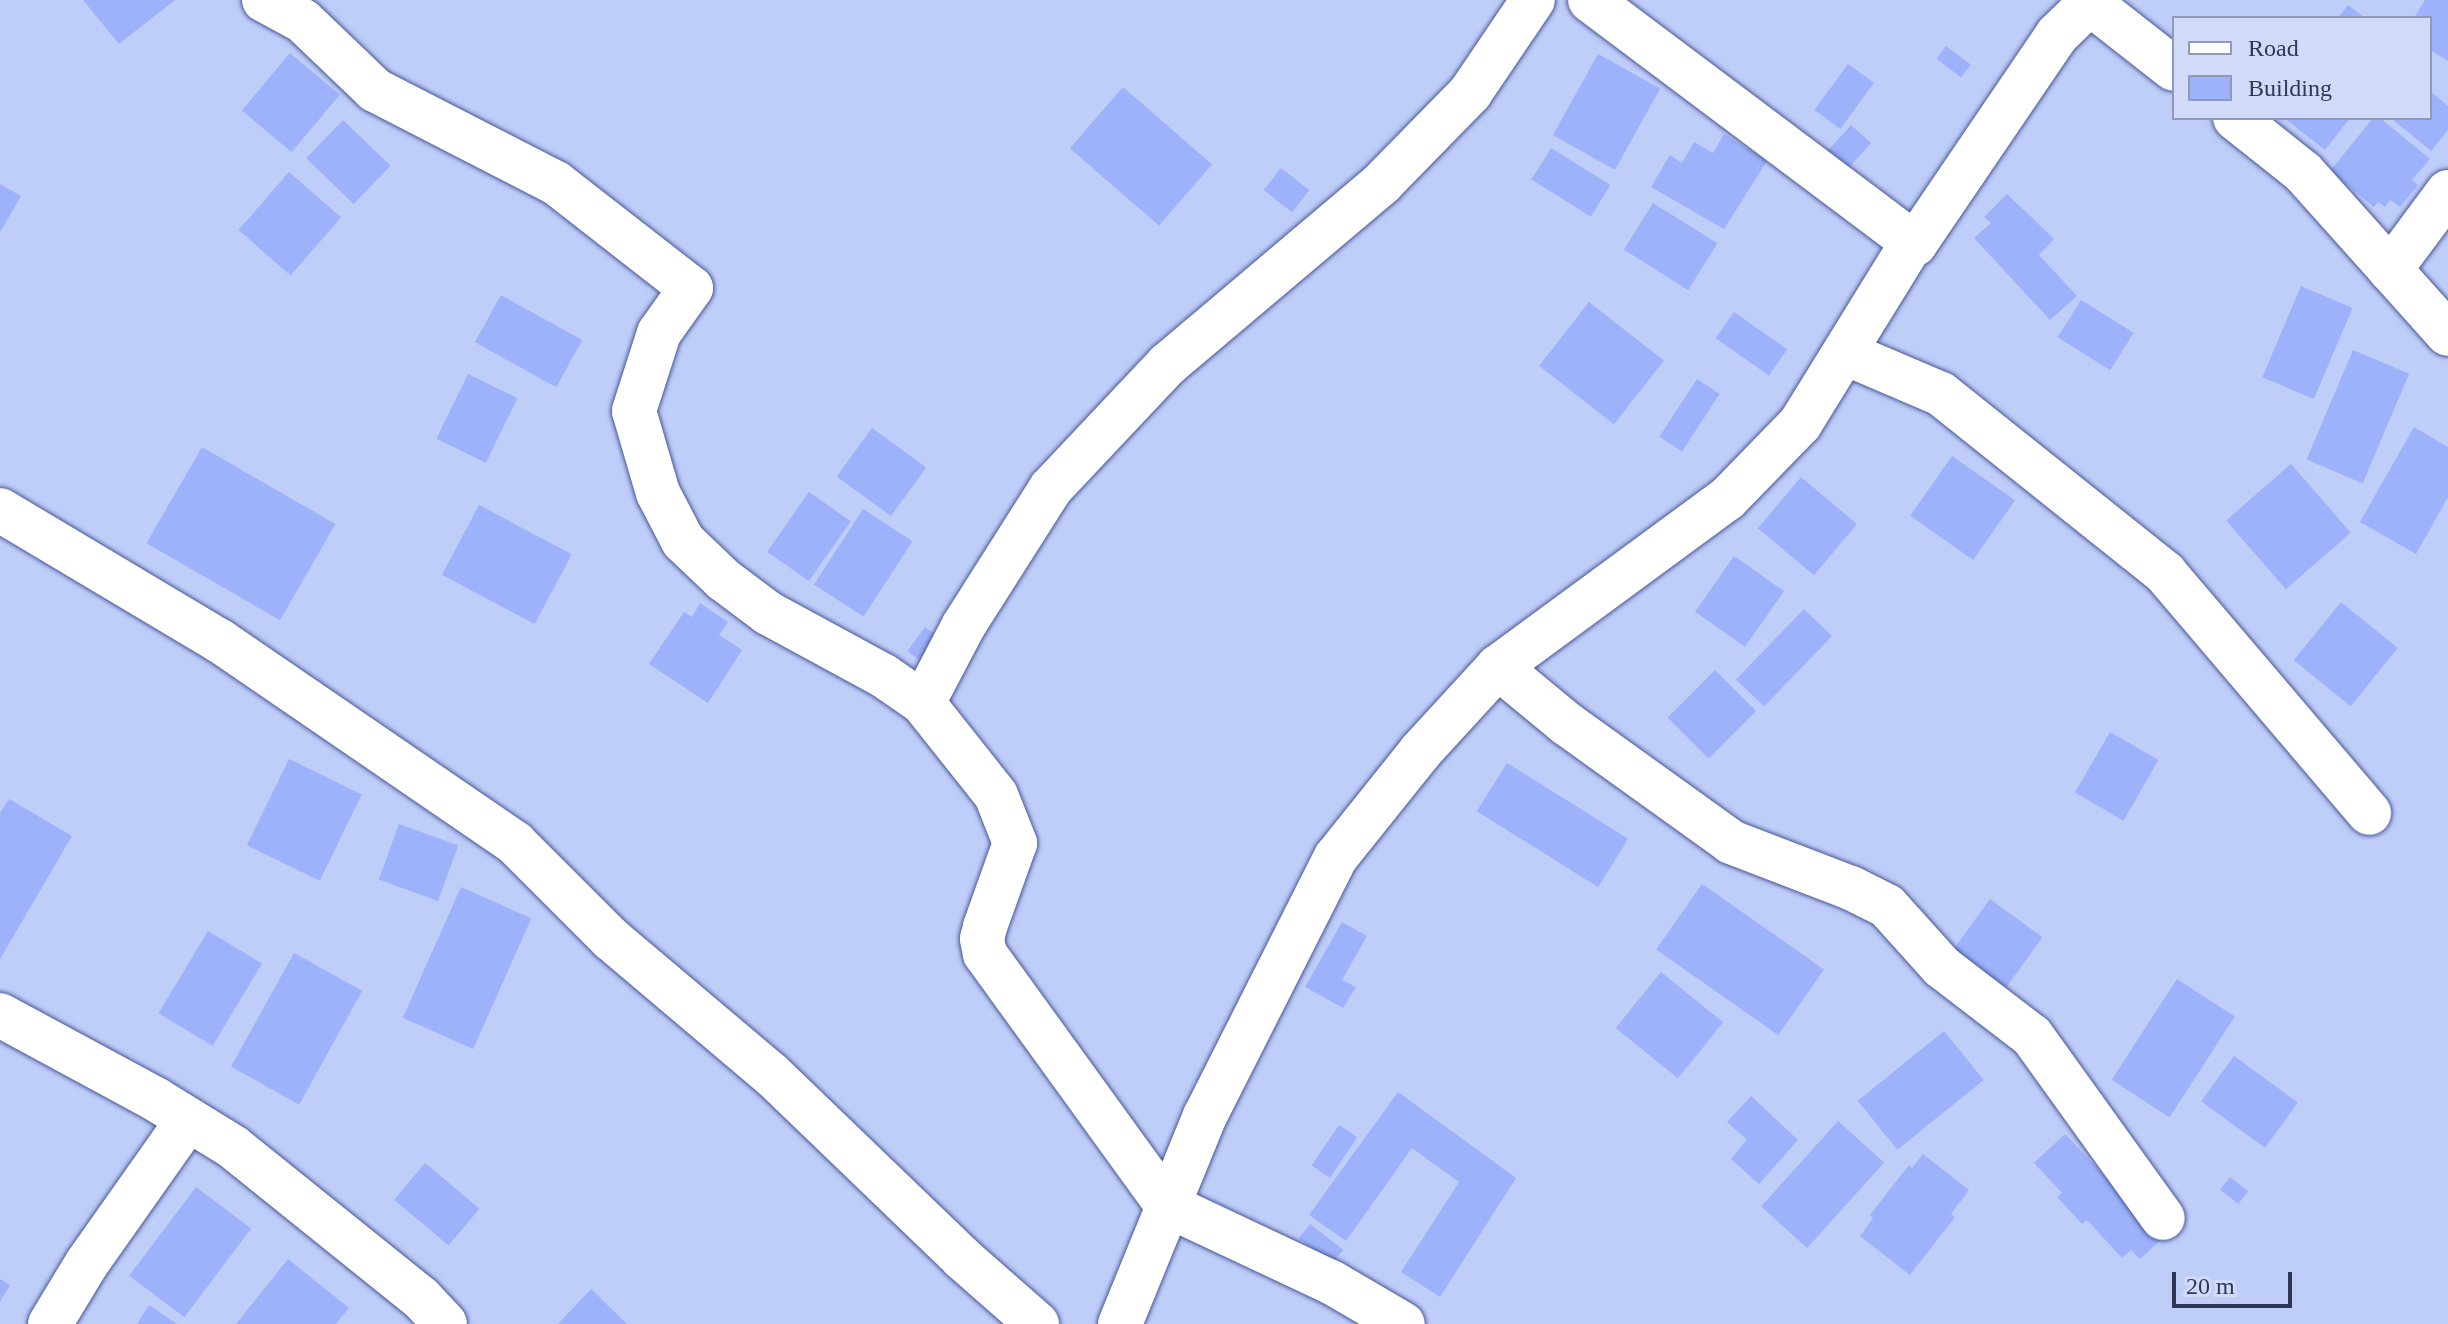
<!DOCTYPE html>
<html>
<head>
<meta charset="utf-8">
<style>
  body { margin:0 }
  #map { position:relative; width:2448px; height:1324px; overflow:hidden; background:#bfcdf9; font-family:"Times New Roman",serif }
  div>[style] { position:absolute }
  .building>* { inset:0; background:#9db2fa; transform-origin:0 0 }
  .roads { filter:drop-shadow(0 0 2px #475797) drop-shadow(0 0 2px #475797) }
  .minor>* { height:44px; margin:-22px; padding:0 22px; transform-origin:22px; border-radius:22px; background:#fff }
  span { translate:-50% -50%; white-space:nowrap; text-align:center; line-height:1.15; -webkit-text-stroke:6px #d1dbf9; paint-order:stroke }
  .legend { position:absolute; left:2172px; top:16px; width:260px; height:104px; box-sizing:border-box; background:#d1dbf9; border:2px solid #9099b7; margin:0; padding:10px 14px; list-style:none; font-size:24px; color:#2f3755 }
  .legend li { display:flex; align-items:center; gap:16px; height:40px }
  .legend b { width:40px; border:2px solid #9099b7 }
  .scale { position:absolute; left:2172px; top:1272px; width:120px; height:36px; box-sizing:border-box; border:4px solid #2f3755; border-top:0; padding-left:10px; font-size:24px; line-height:28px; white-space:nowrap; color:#2f3755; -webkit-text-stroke:6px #d1dbf9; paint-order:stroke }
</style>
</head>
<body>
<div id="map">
  <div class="building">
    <div style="clip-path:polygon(83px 0,175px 0,119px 44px)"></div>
    <div style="clip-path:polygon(2425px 0,2448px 0,2448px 61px,2430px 50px,2430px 18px,2414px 18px)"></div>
    <div style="clip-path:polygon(2348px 5px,2365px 18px,2338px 18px)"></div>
    <div style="left:1946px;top:46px;width:31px;height:16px;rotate:37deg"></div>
    <div style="left:290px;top:53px;width:65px;height:75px;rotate:40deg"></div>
    <div style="left:1598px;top:54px;width:71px;height:93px;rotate:29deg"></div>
    <div style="left:1848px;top:64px;width:32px;height:57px;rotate:36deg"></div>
    <div style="left:1123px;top:87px;width:118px;height:81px;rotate:41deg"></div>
    <div style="clip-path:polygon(2430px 91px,2448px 106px,2448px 130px,2431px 151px,2391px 118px,2430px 118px)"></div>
    <div style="clip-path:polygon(2284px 118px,2350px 118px,2325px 150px)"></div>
    <div style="clip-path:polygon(2373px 118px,2380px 118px,2430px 159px,2412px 180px,2418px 185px,2400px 207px,2390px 200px,2385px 207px,2378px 202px,2374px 207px,2330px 171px)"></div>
    <div style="left:343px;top:120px;width:66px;height:53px;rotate:44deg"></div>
    <div style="left:1851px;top:125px;width:27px;height:34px;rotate:42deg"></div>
    <div style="clip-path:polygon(1724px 134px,1767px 161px,1724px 229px,1651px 187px,1670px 155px,1682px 163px,1694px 142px,1713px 153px)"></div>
    <div style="left:1551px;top:148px;width:70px;height:37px;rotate:32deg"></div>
    <div style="left:1281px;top:168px;width:36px;height:28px;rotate:38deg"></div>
    <div style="left:289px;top:172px;width:69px;height:77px;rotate:41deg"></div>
    <div style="clip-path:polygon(0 184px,21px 196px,0 232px)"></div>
    <div style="clip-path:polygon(2007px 194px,2054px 239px,2039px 255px,2077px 296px,2050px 320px,1974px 238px,1991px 223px,1984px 217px)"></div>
    <div style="left:1653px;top:203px;width:76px;height:55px;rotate:32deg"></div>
    <div style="left:2301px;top:286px;width:56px;height:99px;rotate:23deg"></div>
    <div style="left:501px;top:295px;width:93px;height:54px;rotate:29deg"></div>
    <div style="left:2081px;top:300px;width:62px;height:44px;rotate:32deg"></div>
    <div style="left:1589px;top:302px;width:95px;height:81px;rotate:38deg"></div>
    <div style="left:1734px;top:312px;width:65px;height:32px;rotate:35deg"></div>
    <div style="left:2353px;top:350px;width:61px;height:119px;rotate:23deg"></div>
    <div style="left:468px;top:374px;width:55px;height:72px;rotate:26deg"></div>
    <div style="left:1697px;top:379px;width:27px;height:69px;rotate:33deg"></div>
    <div style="clip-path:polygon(2414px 427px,2448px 447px,2448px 497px,2416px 554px,2360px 522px)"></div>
    <div style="left:872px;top:428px;width:67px;height:60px;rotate:36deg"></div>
    <div style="left:202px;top:447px;width:154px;height:111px;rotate:30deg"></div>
    <div style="left:1952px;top:456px;width:77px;height:73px;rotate:35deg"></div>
    <div style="left:2291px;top:464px;width:91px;height:86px;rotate:49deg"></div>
    <div style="left:1801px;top:477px;width:73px;height:67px;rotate:40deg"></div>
    <div style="left:809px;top:492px;width:51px;height:73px;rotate:35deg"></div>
    <div style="left:479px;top:505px;width:105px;height:79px;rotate:28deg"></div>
    <div style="left:863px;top:509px;width:59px;height:90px;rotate:33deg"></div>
    <div style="left:1734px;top:556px;width:61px;height:68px;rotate:35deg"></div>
    <div style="left:2341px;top:602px;width:73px;height:75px;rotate:39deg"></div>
    <div style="clip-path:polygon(700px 603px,728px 622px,719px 635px,742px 650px,708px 703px,649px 664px,684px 612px,692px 617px)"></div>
    <div style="left:1804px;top:609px;width:39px;height:98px;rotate:44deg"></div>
    <div style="left:925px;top:627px;width:19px;height:30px;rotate:36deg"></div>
    <div style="left:1715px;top:670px;width:58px;height:67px;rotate:45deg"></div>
    <div style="left:2110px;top:732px;width:56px;height:70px;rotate:30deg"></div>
    <div style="left:289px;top:759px;width:81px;height:96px;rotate:26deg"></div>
    <div style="left:1507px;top:763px;width:143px;height:57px;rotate:32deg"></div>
    <div style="clip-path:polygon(9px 799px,72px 836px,0 959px,0 813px)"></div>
    <div style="left:399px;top:824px;width:63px;height:59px;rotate:20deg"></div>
    <div style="left:1702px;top:884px;width:149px;height:80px;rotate:35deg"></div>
    <div style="left:461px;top:887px;width:77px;height:143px;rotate:24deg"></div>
    <div style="left:1990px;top:899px;width:65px;height:70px;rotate:36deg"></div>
    <div style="clip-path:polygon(1342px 922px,1367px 936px,1342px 980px,1356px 987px,1343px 1008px,1305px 987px)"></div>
    <div style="left:208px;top:931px;width:63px;height:96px;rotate:31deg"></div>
    <div style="left:294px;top:953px;width:78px;height:130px;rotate:29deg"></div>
    <div style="left:1661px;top:972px;width:80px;height:72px;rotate:39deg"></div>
    <div style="left:2177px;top:979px;width:69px;height:120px;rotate:33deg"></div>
    <div style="left:1944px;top:1031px;width:63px;height:111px;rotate:51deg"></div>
    <div style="left:2234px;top:1056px;width:79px;height:56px;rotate:36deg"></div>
    <div style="clip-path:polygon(1398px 1092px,1516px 1178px,1440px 1297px,1401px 1272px,1459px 1182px,1412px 1148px,1346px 1241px,1309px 1215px)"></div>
    <div style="clip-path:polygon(1751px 1096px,1798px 1140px,1759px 1184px,1731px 1159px,1747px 1140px,1727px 1122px)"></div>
    <div style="left:1838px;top:1121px;width:62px;height:115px;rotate:42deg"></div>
    <div style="left:1339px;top:1125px;width:22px;height:49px;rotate:34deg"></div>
    <div style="clip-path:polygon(2065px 1134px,2163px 1238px,2140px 1259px,2131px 1250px,2122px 1258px,2087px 1220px,2082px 1224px,2057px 1197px,2062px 1193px,2034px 1163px)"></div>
    <div style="clip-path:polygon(1923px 1154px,1969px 1190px,1951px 1214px,1955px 1217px,1910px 1275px,1860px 1236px,1873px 1218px,1870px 1215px,1909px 1165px,1912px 1168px)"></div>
    <div style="left:425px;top:1163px;width:71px;height:48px;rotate:40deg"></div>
    <div style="left:2230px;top:1177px;width:23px;height:16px;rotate:38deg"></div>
    <div style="left:196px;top:1187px;width:69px;height:111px;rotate:37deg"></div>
    <div style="left:1310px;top:1224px;width:42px;height:18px;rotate:38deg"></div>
    <div style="clip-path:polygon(288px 1259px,349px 1308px,336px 1324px,236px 1324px)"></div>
    <div style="clip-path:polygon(0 1279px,10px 1285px,0 1302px)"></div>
    <div style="clip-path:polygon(591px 1289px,627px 1324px,558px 1324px)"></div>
    <div style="clip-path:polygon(149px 1305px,177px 1324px,137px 1324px)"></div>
  </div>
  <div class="roads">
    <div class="minor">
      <div style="left:264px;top:0;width:44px;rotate:28.3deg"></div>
      <div style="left:303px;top:21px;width:100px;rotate:43.8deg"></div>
      <div style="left:375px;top:90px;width:203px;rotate:27.2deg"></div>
      <div style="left:556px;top:183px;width:171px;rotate:37.9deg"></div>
      <div style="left:691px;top:288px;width:55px;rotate:125.4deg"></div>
      <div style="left:659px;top:333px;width:82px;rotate:107.8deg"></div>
      <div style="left:634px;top:411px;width:85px;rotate:73.7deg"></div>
      <div style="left:658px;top:493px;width:54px;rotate:62.5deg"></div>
      <div style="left:683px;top:541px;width:57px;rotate:43.6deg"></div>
      <div style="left:724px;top:580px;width:55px;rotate:36.9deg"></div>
      <div style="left:768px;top:613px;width:132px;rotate:28.5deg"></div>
      <div style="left:884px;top:676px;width:47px;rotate:34.7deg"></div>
      <div style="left:923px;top:703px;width:117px;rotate:51.6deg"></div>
      <div style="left:996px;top:795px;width:52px;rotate:68.4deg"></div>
      <div style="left:1015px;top:843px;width:89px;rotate:109.7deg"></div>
      <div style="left:985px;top:927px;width:12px;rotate:104deg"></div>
      <div style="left:982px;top:939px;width:15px;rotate:79deg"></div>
      <div style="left:985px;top:954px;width:310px;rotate:54.1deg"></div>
      <div style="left:1167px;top:1205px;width:181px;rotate:25.2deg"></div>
      <div style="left:1331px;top:1282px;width:83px;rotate:30.3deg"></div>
      <div style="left:1590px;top:0;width:406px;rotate:36.9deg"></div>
      <div style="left:2091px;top:4px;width:105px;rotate:38.1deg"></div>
      <div style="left:2235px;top:118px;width:87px;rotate:38.5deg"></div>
      <div style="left:2303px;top:172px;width:217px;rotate:48.2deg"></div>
      <div style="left:2390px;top:270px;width:97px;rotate:-53.4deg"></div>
      <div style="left:1845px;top:353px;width:104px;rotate:23.1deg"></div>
      <div style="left:1941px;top:394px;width:287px;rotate:38.6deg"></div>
      <div style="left:2165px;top:573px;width:315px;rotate:49.6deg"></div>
      <div style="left:0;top:510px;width:256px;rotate:30.8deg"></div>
      <div style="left:220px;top:641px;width:358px;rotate:34.4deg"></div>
      <div style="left:515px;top:843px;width:136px;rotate:45deg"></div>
      <div style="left:611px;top:939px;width:209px;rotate:40.2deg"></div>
      <div style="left:771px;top:1074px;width:265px;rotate:43.9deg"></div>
      <div style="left:962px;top:1258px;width:100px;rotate:41.3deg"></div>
      <div style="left:1498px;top:667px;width:89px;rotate:39.6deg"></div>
      <div style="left:1567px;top:724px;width:202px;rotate:35.7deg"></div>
      <div style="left:1731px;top:842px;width:129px;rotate:21deg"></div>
      <div style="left:1851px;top:888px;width:40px;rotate:26.6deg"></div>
      <div style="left:1887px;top:906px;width:82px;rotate:48deg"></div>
      <div style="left:1942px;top:967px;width:113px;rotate:37.5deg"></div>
      <div style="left:2032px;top:1036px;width:224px;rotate:54.3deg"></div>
      <div style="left:923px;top:703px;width:88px;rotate:-62.3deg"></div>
      <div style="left:964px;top:625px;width:162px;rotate:-57.6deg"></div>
      <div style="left:1051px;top:488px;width:170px;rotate:-46.7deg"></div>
      <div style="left:1168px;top:364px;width:280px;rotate:-40.2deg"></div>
      <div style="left:1382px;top:183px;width:126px;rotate:-45.6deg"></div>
      <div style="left:1470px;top:93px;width:112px;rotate:-55.9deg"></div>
      <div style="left:0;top:1015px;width:179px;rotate:28.4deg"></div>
      <div style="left:157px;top:1100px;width:89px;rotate:31.7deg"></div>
      <div style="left:233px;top:1147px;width:241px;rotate:38.8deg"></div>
      <div style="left:421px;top:1298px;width:35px;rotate:47deg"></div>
      <div style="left:50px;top:1324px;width:71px;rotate:-58.8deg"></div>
      <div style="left:87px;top:1263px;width:175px;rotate:-54.8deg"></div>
      <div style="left:1120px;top:1324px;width:225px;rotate:-67.8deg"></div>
      <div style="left:1205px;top:1116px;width:290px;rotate:-63.2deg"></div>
      <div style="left:1336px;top:857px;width:134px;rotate:-51.3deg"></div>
      <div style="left:1420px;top:752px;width:115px;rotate:-47.5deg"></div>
      <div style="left:1498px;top:667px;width:284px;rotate:-36.3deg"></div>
      <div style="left:1727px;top:499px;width:105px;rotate:-45.8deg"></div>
      <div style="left:1800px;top:424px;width:213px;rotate:-58.3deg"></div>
      <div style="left:1912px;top:243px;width:3px;rotate:18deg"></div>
      <div style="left:1915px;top:244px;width:253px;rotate:-55.8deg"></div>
      <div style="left:2057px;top:35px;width:50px;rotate:-44.2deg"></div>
    </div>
  </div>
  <ul class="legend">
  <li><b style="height:10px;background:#fff"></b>Road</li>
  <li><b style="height:22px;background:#9db2fa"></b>Building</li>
  </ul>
  <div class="scale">20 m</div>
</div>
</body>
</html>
